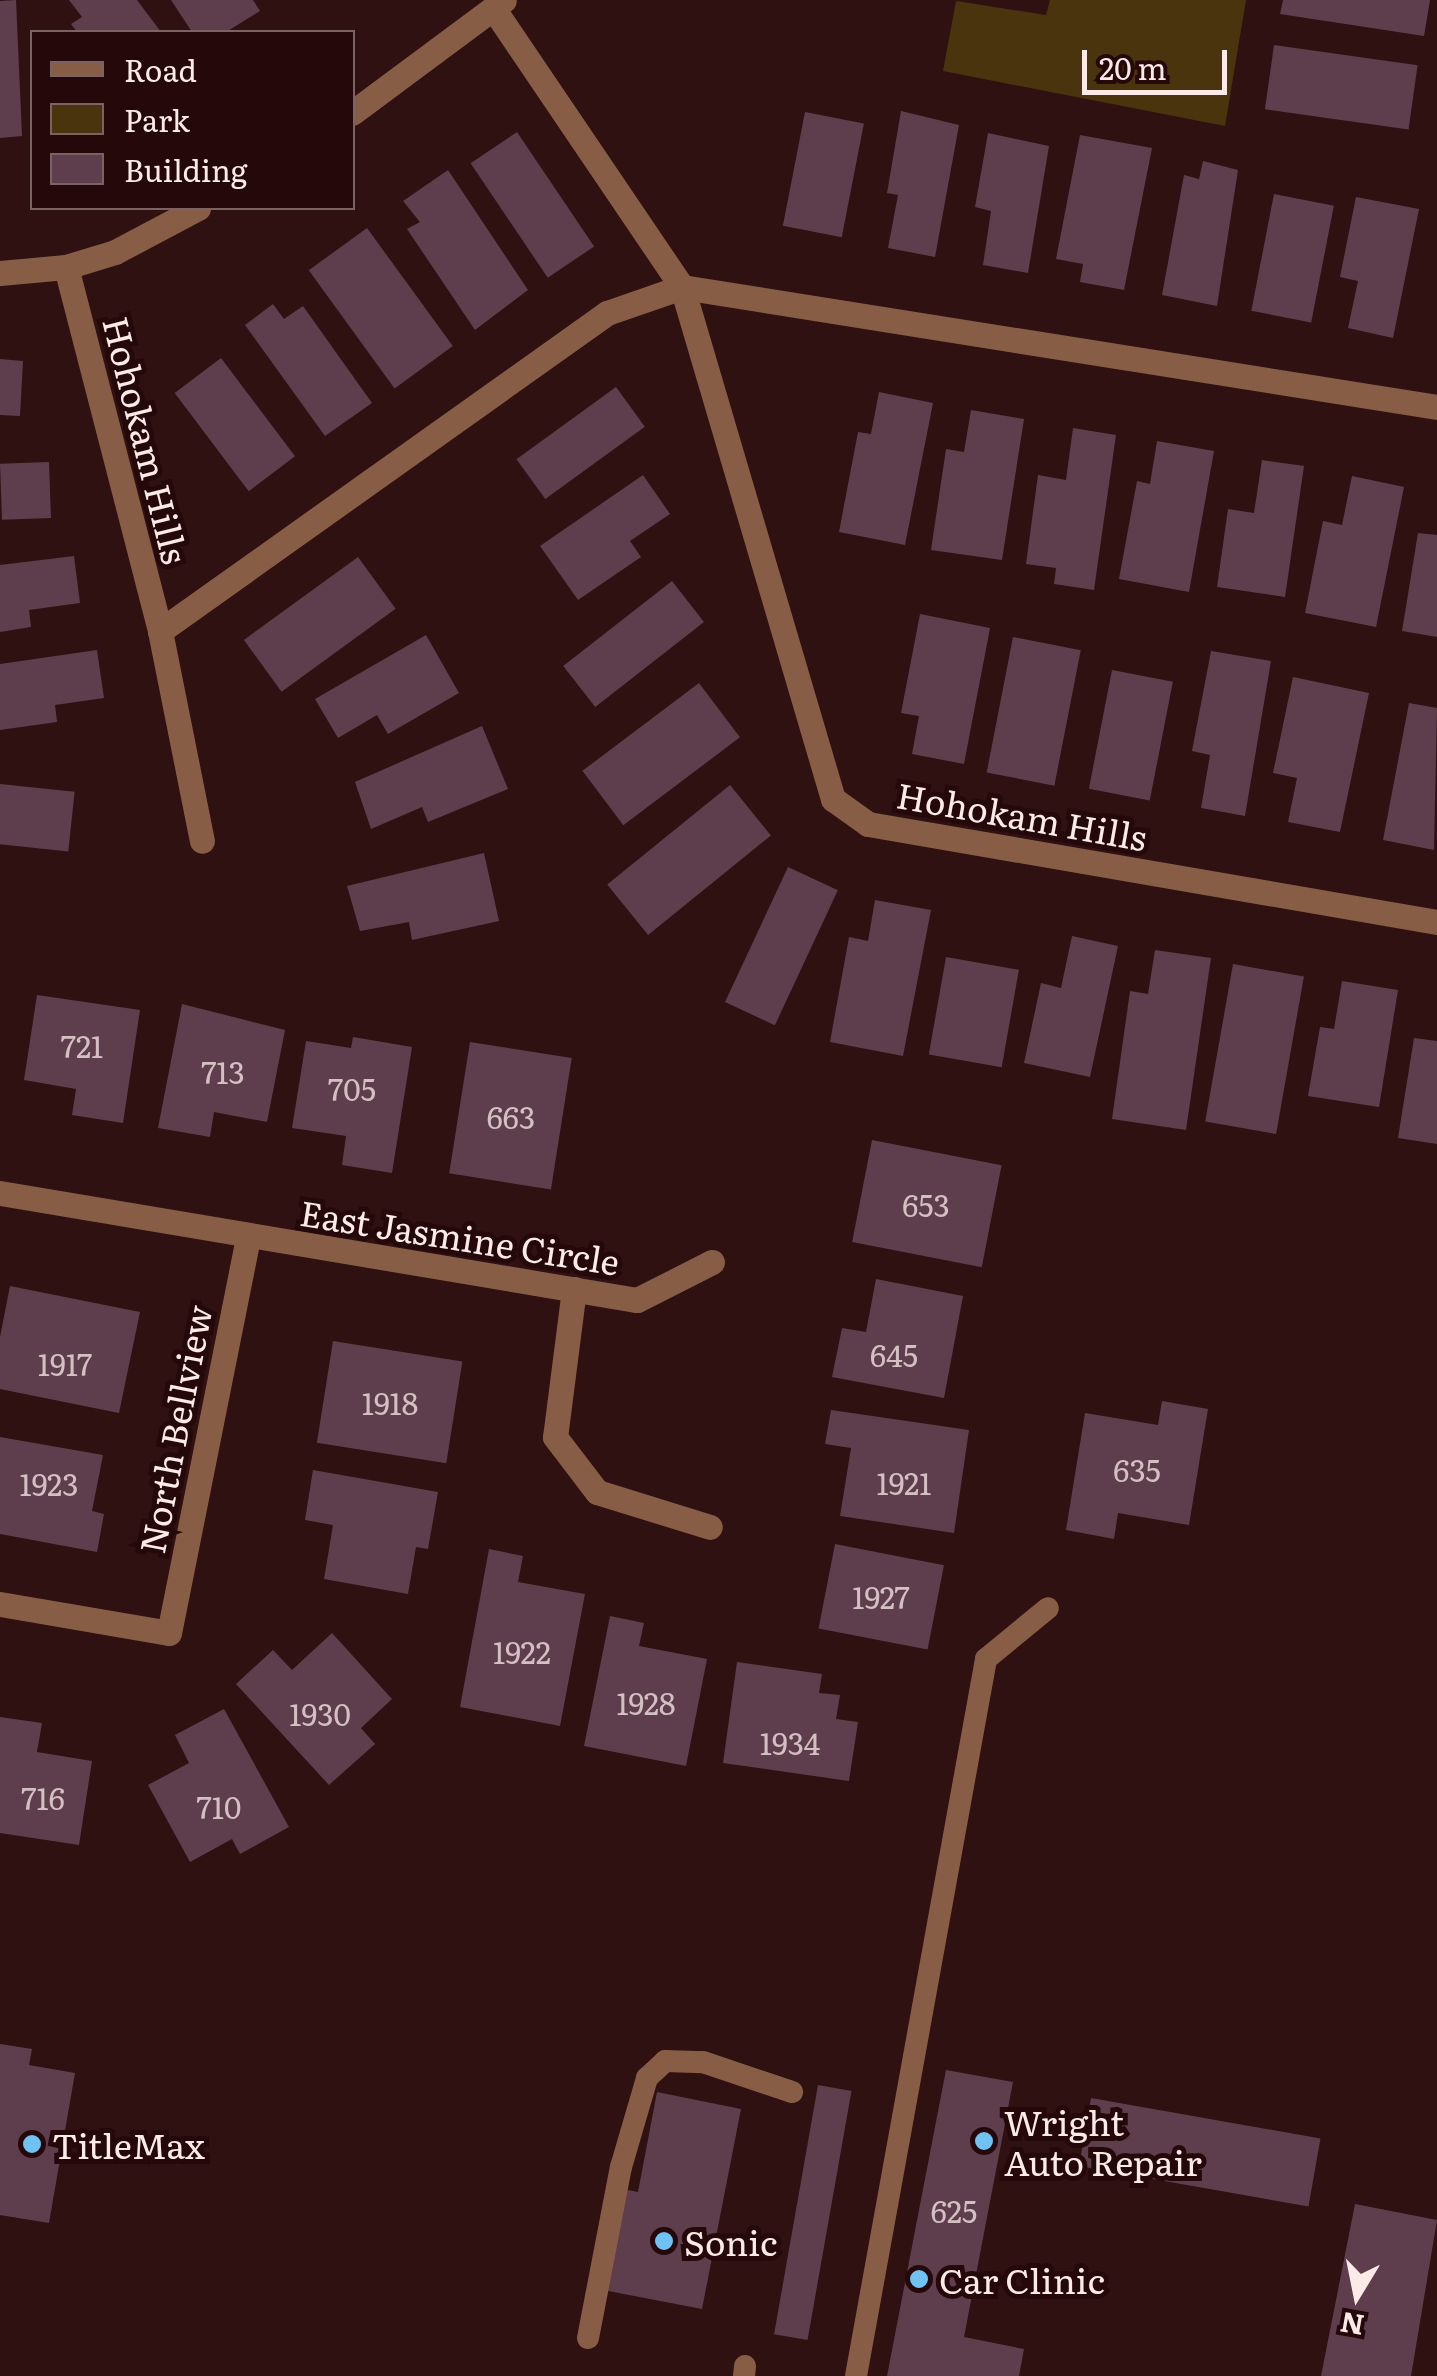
<!DOCTYPE html>
<html>
<head>
<meta charset="utf-8">
<style>
  body { margin:0 }
  #map { position:relative; width:1437px; height:2376px; overflow:hidden; background:#2f1112; font-family:Literata,serif }
  div>[style] { position:absolute }
  .green>* { inset:0; background:#4a340e }
  .building>* { inset:0; background:#5e3e4c; transform-origin:0 0 }
  .service>* { height:22px; margin:-11px; padding:0 11px; transform-origin:11px; border-radius:11px; background:#885d46 }
  .minor>* { height:25px; margin:-12.5px; padding:0 12.5px; transform-origin:12.5px; border-radius:12.5px; background:#885d46 }
  .dots>* { width:28px; height:28px; translate:-50% -50%; box-sizing:border-box; border:5px solid #250809; border-radius:50% }
  span { translate:-50% -50%; white-space:nowrap; text-align:center; line-height:1.15; -webkit-text-stroke:10px #250809; paint-order:stroke }
  .number-label { font-size:30px; color:#d4bfc2 }
  .number-label span { -webkit-text-stroke-width:0 }
  .street-label { font-size:35px; color:#fceae9 }
  .poi-label { font-size:35px; color:#fceae9 }
  .left { translate:0 -50%; text-align:left }
  .legend { position:absolute; left:30px; top:30px; width:325px; height:180px; box-sizing:border-box; background:#250809; border:2px solid #7b6263; margin:0; padding:12px 18px; list-style:none; font-size:30px; color:#fceae9 }
  .legend li { display:flex; align-items:center; gap:20px; height:50px }
  .legend b { width:50px; border:2px solid #7b6263 }
  .north { position:absolute; left:1307px; top:2246px; width:100px; height:100px; -webkit-text-stroke:8px #250809; paint-order:stroke; rotate:190deg; font-size:28px; font-weight:700; line-height:40px; text-align:center; color:#fceae9 }
  .north::after { content:''; display:block; margin:auto; width:35px; height:45px; background:#fceae9; clip-path:polygon(50% 0,100% 100%,50% 72%,0 100%) }
  .scale { position:absolute; left:1082px; top:50px; width:145px; height:45px; box-sizing:border-box; border:5px solid #fceae9; border-top:0; padding-left:12px; font-size:30px; line-height:35px; white-space:nowrap; color:#fceae9; -webkit-text-stroke:8px #250809; paint-order:stroke }
</style>
</head>
<body>
<div id="map">
  <div class="green">
    <div style="clip-path:polygon(1050px 0,1246px 0,1225px 126px,943px 71px,956px 1px,1046px 15px)"></div>
  </div>
  <div class="building">
    <div style="clip-path:polygon(16px 0,22px 136px,0 138px,0 1px)"></div>
    <div style="clip-path:polygon(69px 0,137px 0,161px 32px,77px 32px,71px 24px,82px 17px)"></div>
    <div style="clip-path:polygon(171px 0,253px 0,260px 11px,226px 32px,192px 32px)"></div>
    <div style="clip-path:polygon(1283px 0,1430px 0,1424px 36px,1280px 14px)"></div>
    <div style="left:1274px;top:45px;width:145px;height:65px;rotate:8deg"></div>
    <div style="clip-path:polygon(901px 111px,959px 125px,935px 257px,888px 248px,898px 195px,887px 193px)"></div>
    <div style="left:805px;top:112px;width:60px;height:116px;rotate:11deg"></div>
    <div style="left:517px;top:132px;width:138px;height:56px;rotate:56deg"></div>
    <div style="clip-path:polygon(988px 133px,1049px 146px,1028px 273px,983px 265px,991px 211px,975px 207px)"></div>
    <div style="clip-path:polygon(1080px 135px,1152px 148px,1124px 290px,1080px 282px,1083px 264px,1056px 259px)"></div>
    <div style="clip-path:polygon(1203px 161px,1238px 170px,1217px 306px,1162px 295px,1184px 175px,1199px 179px)"></div>
    <div style="clip-path:polygon(448px 170px,528px 290px,475px 330px,407px 229px,420px 222px,403px 201px)"></div>
    <div style="left:1274px;top:194px;width:61px;height:119px;rotate:11deg"></div>
    <div style="clip-path:polygon(1356px 197px,1419px 209px,1393px 338px,1348px 328px,1358px 281px,1340px 277px)"></div>
    <div style="left:367px;top:228px;width:146px;height:72px;rotate:54deg"></div>
    <div style="clip-path:polygon(273px 304px,284px 319px,303px 306px,372px 403px,325px 436px,245px 325px)"></div>
    <div style="left:221px;top:358px;width:123px;height:58px;rotate:53deg"></div>
    <div style="clip-path:polygon(0 359px,23px 361px,20px 416px,0 415px)"></div>
    <div style="left:616px;top:387px;width:49px;height:123px;rotate:54deg"></div>
    <div style="clip-path:polygon(879px 392px,933px 403px,905px 545px,839px 532px,858px 432px,871px 434px)"></div>
    <div style="clip-path:polygon(971px 410px,1024px 419px,1002px 560px,931px 550px,946px 449px,964px 452px)"></div>
    <div style="clip-path:polygon(1073px 428px,1116px 435px,1094px 590px,1054px 584px,1056px 568px,1026px 564px,1038px 475px,1066px 480px)"></div>
    <div style="clip-path:polygon(1157px 441px,1214px 451px,1189px 592px,1119px 579px,1137px 481px,1150px 484px)"></div>
    <div style="clip-path:polygon(1262px 460px,1304px 466px,1285px 597px,1217px 587px,1228px 509px,1254px 513px)"></div>
    <div style="left:49px;top:462px;width:56px;height:49px;rotate:88deg"></div>
    <div style="clip-path:polygon(643px 475px,670px 514px,630px 541px,641px 557px,578px 600px,540px 546px)"></div>
    <div style="clip-path:polygon(1352px 476px,1404px 487px,1376px 627px,1305px 613px,1323px 521px,1342px 525px)"></div>
    <div style="clip-path:polygon(1418px 533px,1437px 535px,1437px 637px,1402px 631px)"></div>
    <div style="clip-path:polygon(74px 556px,80px 603px,29px 610px,31px 627px,0 632px,0 565px)"></div>
    <div style="left:358px;top:557px;width:64px;height:141px;rotate:54deg"></div>
    <div style="left:672px;top:581px;width:52px;height:138px;rotate:52deg"></div>
    <div style="clip-path:polygon(920px 614px,990px 628px,964px 764px,912px 754px,919px 716px,901px 713px)"></div>
    <div style="clip-path:polygon(426px 635px,459px 693px,388px 734px,377px 715px,338px 738px,315px 699px)"></div>
    <div style="left:1013px;top:637px;width:69px;height:138px;rotate:11deg"></div>
    <div style="clip-path:polygon(97px 650px,104px 698px,55px 705px,57px 722px,0 730px,0 664px)"></div>
    <div style="clip-path:polygon(1211px 651px,1271px 661px,1245px 816px,1201px 808px,1210px 755px,1192px 751px)"></div>
    <div style="left:1112px;top:670px;width:62px;height:121px;rotate:11deg"></div>
    <div style="clip-path:polygon(1293px 677px,1369px 693px,1340px 832px,1288px 822px,1297px 778px,1273px 773px)"></div>
    <div style="left:699px;top:683px;width:68px;height:146px;rotate:53deg"></div>
    <div style="clip-path:polygon(1409px 703px,1437px 708px,1434px 850px,1383px 840px)"></div>
    <div style="clip-path:polygon(482px 726px,508px 789px,428px 822px,422px 807px,371px 829px,355px 782px)"></div>
    <div style="left:0;top:784px;width:75px;height:60px;rotate:6deg"></div>
    <div style="left:730px;top:785px;width:65px;height:158px;rotate:51deg"></div>
    <div style="clip-path:polygon(484px 853px,499px 921px,412px 940px,409px 922px,360px 931px,347px 886px)"></div>
    <div style="left:788px;top:867px;width:55px;height:149px;rotate:25deg"></div>
    <div style="clip-path:polygon(875px 900px,931px 910px,903px 1056px,830px 1042px,849px 937px,868px 941px)"></div>
    <div style="clip-path:polygon(1072px 936px,1118px 946px,1090px 1077px,1024px 1063px,1041px 983px,1061px 988px)"></div>
    <div style="clip-path:polygon(1155px 950px,1211px 958px,1186px 1130px,1112px 1119px,1130px 991px,1148px 994px)"></div>
    <div style="left:946px;top:957px;width:74px;height:99px;rotate:10deg"></div>
    <div style="left:1233px;top:964px;width:72px;height:160px;rotate:10deg"></div>
    <div style="clip-path:polygon(1342px 981px,1398px 990px,1379px 1107px,1308px 1096px,1320px 1027px,1334px 1029px)"></div>
    <div style="clip-path:polygon(37px 995px,140px 1010px,123px 1123px,72px 1115px,76px 1089px,24px 1080px)"></div>
    <div style="clip-path:polygon(182px 1004px,285px 1030px,267px 1122px,214px 1112px,210px 1137px,158px 1128px)"></div>
    <div style="clip-path:polygon(353px 1037px,412px 1047px,392px 1173px,342px 1165px,346px 1136px,292px 1128px,306px 1041px,351px 1048px)"></div>
    <div style="clip-path:polygon(1414px 1038px,1437px 1041px,1437px 1144px,1398px 1138px)"></div>
    <div style="left:470px;top:1042px;width:103px;height:133px;rotate:9deg"></div>
    <div style="left:872px;top:1140px;width:132px;height:104px;rotate:11deg"></div>
    <div style="clip-path:polygon(876px 1279px,963px 1296px,944px 1398px,832px 1377px,842px 1328px,866px 1332px)"></div>
    <div style="clip-path:polygon(10px 1286px,140px 1312px,119px 1413px,0 1389px,0 1337px)"></div>
    <div style="left:333px;top:1341px;width:131px;height:103px;rotate:9deg"></div>
    <div style="clip-path:polygon(1162px 1401px,1208px 1409px,1189px 1525px,1118px 1513px,1114px 1539px,1066px 1530px,1085px 1413px,1158px 1425px)"></div>
    <div style="clip-path:polygon(831px 1410px,969px 1430px,954px 1533px,840px 1516px,851px 1448px,825px 1444px)"></div>
    <div style="clip-path:polygon(0 1437px,103px 1455px,92px 1511px,104px 1514px,97px 1552px,0 1534px)"></div>
    <div style="clip-path:polygon(313px 1470px,438px 1492px,428px 1549px,416px 1547px,408px 1594px,324px 1579px,333px 1525px,305px 1520px)"></div>
    <div style="left:835px;top:1544px;width:111px;height:86px;rotate:11deg"></div>
    <div style="clip-path:polygon(489px 1549px,523px 1556px,518px 1582px,585px 1594px,560px 1726px,460px 1707px)"></div>
    <div style="clip-path:polygon(610px 1616px,644px 1623px,639px 1646px,707px 1659px,686px 1766px,584px 1746px)"></div>
    <div style="clip-path:polygon(332px 1633px,392px 1699px,361px 1728px,375px 1744px,329px 1785px,236px 1684px,273px 1650px,292px 1670px)"></div>
    <div style="clip-path:polygon(737px 1662px,822px 1674px,819px 1693px,840px 1695px,836px 1719px,858px 1722px,849px 1781px,723px 1763px)"></div>
    <div style="clip-path:polygon(224px 1709px,289px 1827px,240px 1854px,232px 1839px,190px 1862px,148px 1785px,189px 1763px,175px 1735px)"></div>
    <div style="clip-path:polygon(0 1717px,42px 1723px,37px 1752px,92px 1761px,79px 1845px,0 1833px)"></div>
    <div style="clip-path:polygon(0 2044px,32px 2049px,29px 2065px,75px 2073px,49px 2223px,0 2215px)"></div>
    <div style="clip-path:polygon(946px 2070px,1013px 2082px,964px 2337px,1024px 2349px,1019px 2376px,887px 2376px)"></div>
    <div style="left:818px;top:2085px;width:34px;height:253px;rotate:10deg"></div>
    <div style="clip-path:polygon(657px 2092px,741px 2109px,702px 2309px,603px 2290px,623px 2189px,638px 2192px)"></div>
    <div style="left:1091px;top:2098px;width:233px;height:69px;rotate:10deg"></div>
    <div style="clip-path:polygon(1355px 2204px,1437px 2220px,1411px 2376px,1321px 2376px)"></div>
  </div>
  <div class="service">
    <div style="left:588px;top:2338px;width:174px;rotate:-79.1deg"></div>
    <div style="left:621px;top:2167px;width:93px;rotate:-73.7deg"></div>
    <div style="left:647px;top:2078px;width:25px;rotate:-43deg"></div>
    <div style="left:665px;top:2061px;width:38px;rotate:2deg"></div>
    <div style="left:703px;top:2062px;width:94px;rotate:18.6deg"></div>
    <div style="left:744px;top:2376px;width:10px;rotate:-84deg"></div>
    <div style="left:856px;top:2376px;width:729px;rotate:-79.72deg"></div>
    <div style="left:986px;top:1659px;width:80px;rotate:-39.4deg"></div>
  </div>
  <div class="minor">
    <div style="left:493px;top:8px;width:337px;rotate:55.9deg"></div>
    <div style="left:682px;top:287px;width:534px;rotate:73.57deg"></div>
    <div style="left:833px;top:799px;width:43px;rotate:35.5deg"></div>
    <div style="left:868px;top:824px;width:577px;rotate:9.77deg"></div>
    <div style="left:352px;top:113px;width:189px;rotate:-36.6deg"></div>
    <div style="left:66px;top:267px;width:376px;rotate:75.5deg"></div>
    <div style="left:160px;top:631px;width:214px;rotate:78.7deg"></div>
    <div style="left:0;top:273px;width:66px;rotate:-5.2deg"></div>
    <div style="left:66px;top:267px;width:51px;rotate:-17deg"></div>
    <div style="left:115px;top:252px;width:94px;rotate:-27.9deg"></div>
    <div style="left:160px;top:631px;width:549px;rotate:-35.43deg"></div>
    <div style="left:607px;top:313px;width:79px;rotate:-19.1deg"></div>
    <div style="left:682px;top:287px;width:764px;rotate:9.03deg"></div>
    <div style="left:0;top:1193px;width:646px;rotate:9.54deg"></div>
    <div style="left:637px;top:1300px;width:84px;rotate:-26.9deg"></div>
    <div style="left:574px;top:1289px;width:149px;rotate:97.3deg"></div>
    <div style="left:555px;top:1437px;width:69px;rotate:52.6deg"></div>
    <div style="left:597px;top:1492px;width:118px;rotate:17.2deg"></div>
    <div style="left:0;top:1604px;width:171px;rotate:9.7deg"></div>
    <div style="left:169px;top:1633px;width:403px;rotate:-78.7deg"></div>
  </div>
  <div class="dots">
    <div style="left:984px;top:2141px;background:#70c1f4"></div>
    <div style="left:32px;top:2144px;background:#70c1f4"></div>
    <div style="left:664px;top:2241px;background:#70c1f4"></div>
    <div style="left:919px;top:2279px;background:#70c1f4"></div>
  </div>
  <div class="number-label">
    <span style="left:82px;top:1045px">721</span>
    <span style="left:223px;top:1071px">713</span>
    <span style="left:352px;top:1088px">705</span>
    <span style="left:511px;top:1116px">663</span>
    <span style="left:926px;top:1204px">653</span>
    <span style="left:894px;top:1354px">645</span>
    <span style="left:65px;top:1363px">1917</span>
    <span style="left:390px;top:1402px">1918</span>
    <span style="left:1137px;top:1469px">635</span>
    <span style="left:904px;top:1482px">1921</span>
    <span style="left:49px;top:1483px">1923</span>
    <span style="left:881px;top:1596px">1927</span>
    <span style="left:522px;top:1651px">1922</span>
    <span style="left:646px;top:1702px">1928</span>
    <span style="left:320px;top:1713px">1930</span>
    <span style="left:790px;top:1742px">1934</span>
    <span style="left:43px;top:1797px">716</span>
    <span style="left:219px;top:1806px">710</span>
    <span style="left:954px;top:2210px">625</span>
  </div>
  <div class="street-label">
    <span style="left:147px;top:440px;rotate:76deg">Hohokam Hills</span>
    <span style="left:1022px;top:815px;rotate:10deg">Hohokam Hills</span>
    <span style="left:460px;top:1236px;rotate:9deg">East Jasmine Circle</span>
    <span style="left:174px;top:1429px;rotate:-79deg">North Bellview</span>
  </div>
  <div class="poi-label">
    <span class="left" style="left:1004px;top:2141px">Wright<br>Auto Repair</span>
    <span class="left" style="left:52px;top:2144px">TitleMax</span>
    <span class="left" style="left:684px;top:2241px">Sonic</span>
    <span class="left" style="left:939px;top:2279px">Car Clinic</span>
  </div>
  <ul class="legend">
  <li><b style="height:12px;background:#885d46"></b>Road</li>
  <li><b style="height:28px;background:#4a340e"></b>Park</li>
  <li><b style="height:28px;background:#5e3e4c"></b>Building</li>
  </ul>
  <div class="north">N</div>
  <div class="scale">20 m</div>
</div>
</body>
</html>
